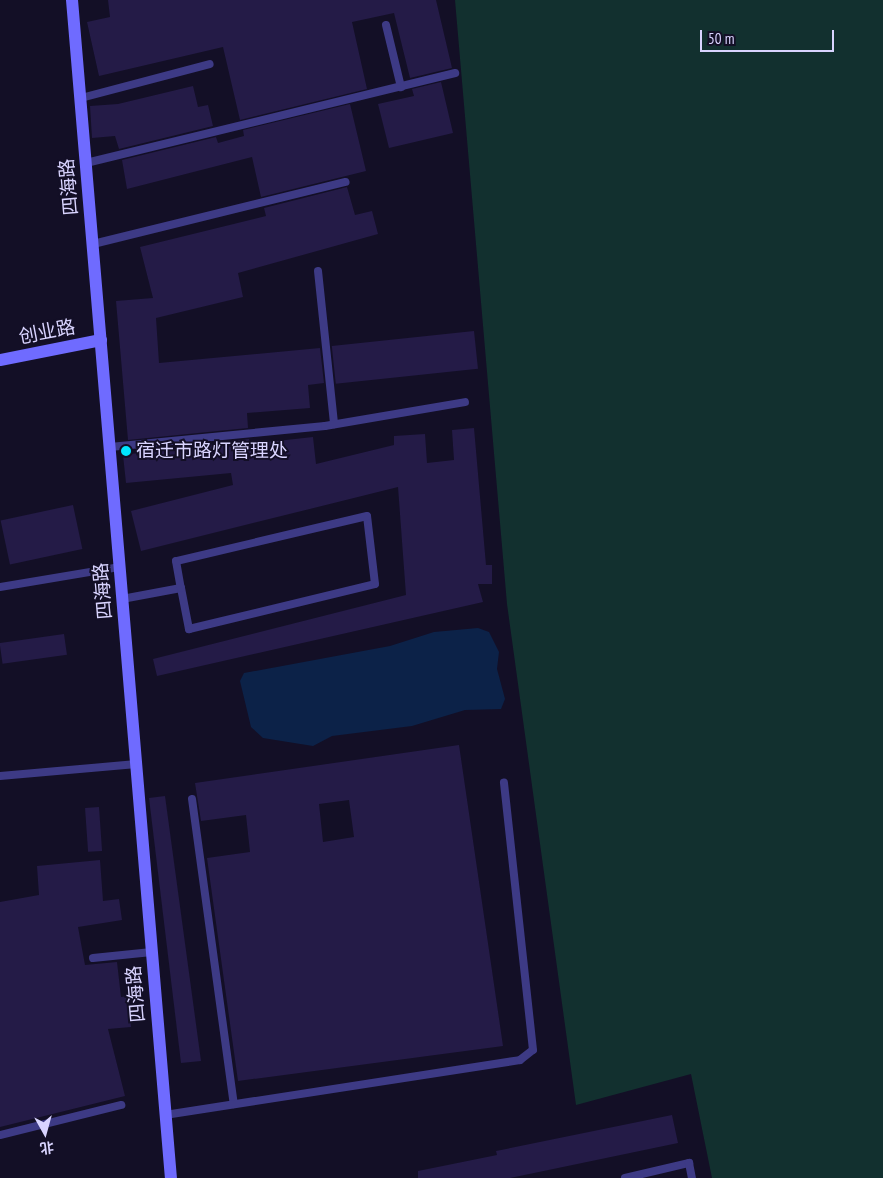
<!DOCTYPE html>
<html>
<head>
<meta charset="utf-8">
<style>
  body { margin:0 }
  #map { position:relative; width:883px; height:1178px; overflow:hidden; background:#130f26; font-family:"PT Sans Narrow","Noto Sans SC",sans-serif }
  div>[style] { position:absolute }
  .green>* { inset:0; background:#12302f }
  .water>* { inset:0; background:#0c2248 }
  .building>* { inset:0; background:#241b47; transform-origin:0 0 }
  .lane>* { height:8px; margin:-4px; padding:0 4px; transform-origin:4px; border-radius:4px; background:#3d3a85 }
  .secondary>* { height:12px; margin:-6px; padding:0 6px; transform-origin:6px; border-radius:6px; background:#6f6bff }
  .dots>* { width:14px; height:14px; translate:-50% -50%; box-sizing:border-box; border:2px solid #130f26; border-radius:50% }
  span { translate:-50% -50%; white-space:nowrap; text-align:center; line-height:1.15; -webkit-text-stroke:4px #130f26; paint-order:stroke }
  .street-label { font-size:19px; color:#d9d4ff }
  .poi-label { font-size:19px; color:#d9d4ff }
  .left { translate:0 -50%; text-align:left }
  .north { position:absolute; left:20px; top:1108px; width:50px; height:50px; -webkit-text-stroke:4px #130f26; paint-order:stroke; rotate:173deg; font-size:14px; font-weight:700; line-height:20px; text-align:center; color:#d9d4ff }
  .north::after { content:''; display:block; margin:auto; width:18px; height:22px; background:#d9d4ff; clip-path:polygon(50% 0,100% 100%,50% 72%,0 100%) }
  .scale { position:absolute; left:700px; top:30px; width:134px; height:22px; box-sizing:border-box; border:2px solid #d9d4ff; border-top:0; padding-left:6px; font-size:15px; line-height:18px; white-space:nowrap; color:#d9d4ff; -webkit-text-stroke:4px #130f26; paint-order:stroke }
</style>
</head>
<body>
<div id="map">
  <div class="green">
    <div style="clip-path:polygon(455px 0,883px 0,883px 1178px,712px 1178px,691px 1074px,576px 1105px,507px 604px)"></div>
  </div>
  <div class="water">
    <div style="clip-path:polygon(478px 628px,489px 632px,499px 652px,497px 669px,505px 699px,501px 709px,465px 710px,412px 726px,332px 736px,313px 746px,263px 738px,251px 727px,240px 681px,244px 673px,390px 646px,434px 632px)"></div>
  </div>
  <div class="building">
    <div style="clip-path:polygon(108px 0,436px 0,452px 68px,410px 78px,394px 13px,352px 22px,367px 89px,240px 120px,223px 47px,99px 76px,87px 22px,110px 17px)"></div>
    <div style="clip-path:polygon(441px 82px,453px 133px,389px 148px,378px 104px,414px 96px,412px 89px)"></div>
    <div style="clip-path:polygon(193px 86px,198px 107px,208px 105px,213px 126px,119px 149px,115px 136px,92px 138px,90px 106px,118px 104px)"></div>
    <div style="clip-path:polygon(350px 104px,366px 171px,261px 197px,252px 157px,127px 189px,122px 160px,216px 137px,218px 143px,244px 136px,243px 130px)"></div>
    <div style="clip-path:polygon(347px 187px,355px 215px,372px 211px,378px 234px,238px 273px,243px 297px,156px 318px,159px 363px,320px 348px,324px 383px,308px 385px,310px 408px,247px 413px,248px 428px,128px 440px,116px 301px,153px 298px,140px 247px,266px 216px,264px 208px)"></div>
    <div style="left:474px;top:331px;width:38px;height:143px;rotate:84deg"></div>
    <div style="clip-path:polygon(474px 428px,486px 565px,492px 565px,492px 584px,478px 584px,483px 602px,157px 676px,153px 659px,406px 595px,398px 487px,141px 551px,131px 511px,233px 485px,231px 473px,126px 483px,123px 455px,249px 439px,250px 444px,313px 437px,316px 464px,394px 445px,394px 436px,425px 434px,427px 463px,454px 460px,452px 430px)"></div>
    <div style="left:73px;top:505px;width:45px;height:74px;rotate:78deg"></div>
    <div style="left:64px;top:634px;width:21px;height:65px;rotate:82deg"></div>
    <div style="clip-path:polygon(evenodd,459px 745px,503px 1046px,238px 1081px,207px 858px,250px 852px,246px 815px,201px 821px,195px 783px,459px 745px,349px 800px,354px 837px,323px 842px,319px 804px,349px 800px)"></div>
    <div style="clip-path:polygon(165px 796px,201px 1061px,181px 1063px,149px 798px)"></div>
    <div style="left:99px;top:807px;width:44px;height:14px;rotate:86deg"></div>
    <div style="clip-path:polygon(100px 860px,103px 901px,119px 899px,122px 920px,78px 927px,85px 965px,117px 962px,121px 997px,128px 996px,131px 1027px,108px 1029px,125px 1096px,0 1127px,0 902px,39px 895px,37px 866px)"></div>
    <div style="clip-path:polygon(672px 1115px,678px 1143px,510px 1178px,418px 1178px,418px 1171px,497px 1155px,496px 1151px)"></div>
  </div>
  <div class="lane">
    <div style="left:386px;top:25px;width:64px;rotate:76.4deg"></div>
    <div style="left:81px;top:98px;width:133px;rotate:-14.8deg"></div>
    <div style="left:86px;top:163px;width:380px;rotate:-13.7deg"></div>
    <div style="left:93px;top:244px;width:260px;rotate:-13.8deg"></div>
    <div style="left:318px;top:271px;width:154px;rotate:84deg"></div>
    <div style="left:110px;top:447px;width:216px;rotate:-5.6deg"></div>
    <div style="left:325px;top:426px;width:142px;rotate:-9.7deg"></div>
    <div style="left:0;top:587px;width:122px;rotate:-9.5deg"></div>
    <div style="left:122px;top:599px;width:60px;rotate:-10.6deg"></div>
    <div style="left:181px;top:588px;width:42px;rotate:79deg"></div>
    <div style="left:189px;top:629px;width:191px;rotate:-13.6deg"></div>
    <div style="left:375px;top:584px;width:68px;rotate:-96.7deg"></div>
    <div style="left:367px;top:516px;width:196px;rotate:166.7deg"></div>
    <div style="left:176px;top:561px;width:27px;rotate:80deg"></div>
    <div style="left:0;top:776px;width:137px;rotate:-5deg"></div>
    <div style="left:192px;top:799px;width:308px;rotate:82.2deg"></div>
    <div style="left:93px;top:958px;width:59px;rotate:-5.8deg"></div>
    <div style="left:165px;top:1115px;width:359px;rotate:-8.8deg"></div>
    <div style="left:520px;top:1060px;width:16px;rotate:-38deg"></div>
    <div style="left:533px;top:1050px;width:269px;rotate:-96.2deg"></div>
    <div style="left:0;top:1135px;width:125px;rotate:-13.9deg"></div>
    <div style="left:625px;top:1178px;width:66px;rotate:-13.2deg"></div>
    <div style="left:689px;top:1163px;width:15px;rotate:79deg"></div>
  </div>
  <div class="secondary">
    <div style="left:72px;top:0;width:1182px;rotate:85.2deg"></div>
    <div style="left:0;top:360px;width:103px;rotate:-11.2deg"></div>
  </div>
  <div class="dots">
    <div style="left:126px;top:451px;background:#00e5ff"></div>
  </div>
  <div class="street-label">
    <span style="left:69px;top:187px;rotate:-95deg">四海路</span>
    <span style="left:47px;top:332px;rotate:-11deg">创业路</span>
    <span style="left:103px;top:591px;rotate:-95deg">四海路</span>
    <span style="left:136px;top:994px;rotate:-95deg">四海路</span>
  </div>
  <div class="poi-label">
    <span class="left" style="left:136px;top:451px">宿迁市路灯管理处</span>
  </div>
  <div class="north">北</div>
  <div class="scale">50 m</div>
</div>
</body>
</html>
